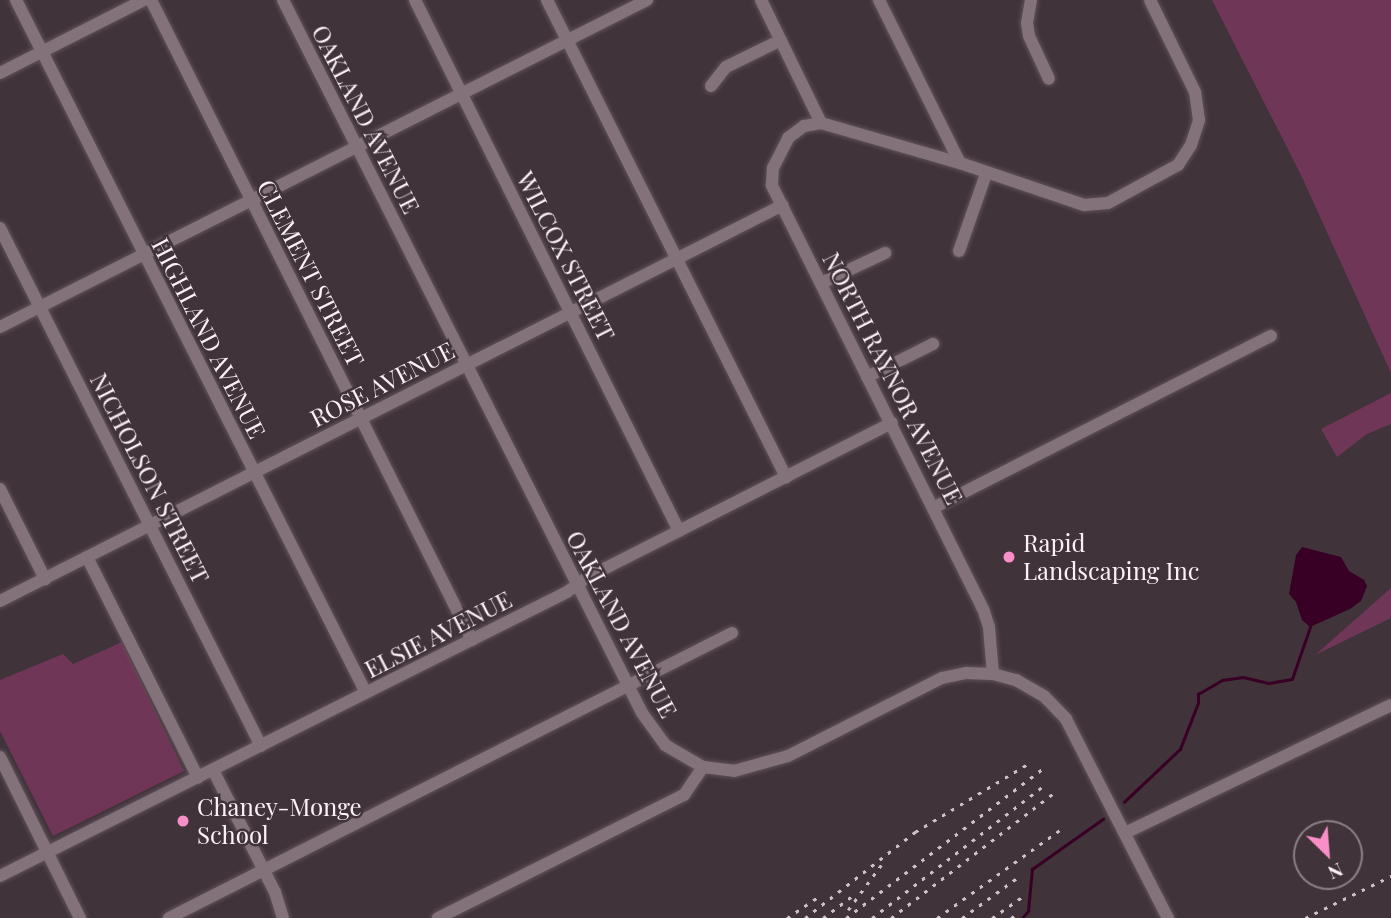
<!DOCTYPE html>
<html>
<head>
<meta charset="utf-8">
<style>
  body { margin:0 }
  #map { position:relative; width:1391px; height:918px; overflow:hidden; background:#41333a; font-family:"Playfair Display",serif }
  div>[style] { position:absolute }
  .green>* { inset:0; background:#703657 }
  .water>* { inset:0; background:#380024 }
  .stream>* { height:2.5px; margin:-1.25px; padding:0 1.25px; transform-origin:1.25px; border-radius:1.25px; background:#380024 }
  .roads { filter:drop-shadow(0 0 2px #5f5258) drop-shadow(0 0 2px #5f5258) }
  .minor>* { height:12px; margin:-6px; padding:0 6px; transform-origin:6px; border-radius:6px; background:#83727a }
  .rail>* { height:2.5px; margin-top:-1.25px; transform-origin:0; background:repeating-linear-gradient(90deg,#cdc2c7 0 3.5px,transparent 0 10.5px) }
  .dots>* { width:19px; height:19px; translate:-50% -50%; box-sizing:border-box; border:4px solid #41333a; border-radius:50% }
  span { translate:-50% -50%; white-space:nowrap; text-align:center; line-height:1.15; -webkit-text-stroke:5px #41333a; paint-order:stroke }
  .street-label { font-size:24px; color:#fbf1f6 }
  .poi-label { font-size:24px; color:#fbf1f6 }
  .left { translate:0 -50%; text-align:left }
  .north { position:absolute; left:1293px; top:820px; width:70px; height:70px; box-sizing:border-box; background:#41333a; border:2px solid #8b7f85; border-radius:50%; rotate:155deg; font-size:19px; font-weight:700; line-height:28px; text-align:center; color:#fbf1f6 }
  .north::after { content:''; display:block; margin:auto; width:24px; height:32px; background:#f98fc9; clip-path:polygon(50% 0,100% 100%,50% 72%,0 100%) }
</style>
</head>
<body>
<div id="map">
  <div class="green">
    <div style="clip-path:polygon(1212px 0,1391px 0,1391px 373px,1301px 175px)"></div>
    <div style="clip-path:polygon(1391px 393px,1391px 424px,1367px 434px,1337px 457px,1321px 429px)"></div>
    <div style="clip-path:polygon(1391px 588px,1391px 618px,1315px 655px)"></div>
    <div style="clip-path:polygon(122px 642px,184px 771px,53px 836px,0 731px,0 680px,63px 654px,73px 664px)"></div>
  </div>
  <div class="water">
    <div style="clip-path:polygon(1302px 547px,1341px 557px,1349px 571px,1364px 580px,1367px 586px,1361px 601px,1350px 609px,1310px 627px,1302px 620px,1296px 602px,1289px 594px,1296px 555px)"></div>
  </div>
  <div class="stream">
    <div style="left:1124px;top:802px;width:77px;rotate:-43.4deg"></div>
    <div style="left:1180px;top:749px;width:49px;rotate:-68.6deg"></div>
    <div style="left:1198px;top:703px;width:9px;rotate:-90deg"></div>
    <div style="left:1198px;top:694px;width:28px;rotate:-30deg"></div>
    <div style="left:1222px;top:680px;width:21px;rotate:-8deg"></div>
    <div style="left:1243px;top:677px;width:27px;rotate:13deg"></div>
    <div style="left:1269px;top:683px;width:23px;rotate:-10deg"></div>
    <div style="left:1292px;top:679px;width:55px;rotate:-70.9deg"></div>
    <div style="left:1022px;top:918px;width:9px;rotate:-49deg"></div>
    <div style="left:1028px;top:911px;width:42px;rotate:-84.6deg"></div>
    <div style="left:1032px;top:869px;width:87px;rotate:-35.2deg"></div>
  </div>
  <div class="roads">
    <div class="minor">
      <div style="left:16px;top:0;width:776px;rotate:63.2deg"></div>
      <div style="left:151px;top:0;width:716px;rotate:63.36deg"></div>
      <div style="left:283px;top:0;width:798px;rotate:63.27deg"></div>
      <div style="left:642px;top:713px;width:39px;rotate:54deg"></div>
      <div style="left:665px;top:745px;width:44px;rotate:30.1deg"></div>
      <div style="left:703px;top:767px;width:31px;rotate:7deg"></div>
      <div style="left:734px;top:771px;width:56px;rotate:-15.5deg"></div>
      <div style="left:788px;top:756px;width:173px;rotate:-26.9deg"></div>
      <div style="left:942px;top:678px;width:25px;rotate:-12deg"></div>
      <div style="left:966px;top:673px;width:27px;rotate:2deg"></div>
      <div style="left:993px;top:674px;width:24px;rotate:15deg"></div>
      <div style="left:1016px;top:680px;width:32px;rotate:30deg"></div>
      <div style="left:1044px;top:696px;width:32px;rotate:46deg"></div>
      <div style="left:1066px;top:719px;width:224px;rotate:62.9deg"></div>
      <div style="left:415px;top:0;width:593px;rotate:63.56deg"></div>
      <div style="left:547px;top:0;width:534px;rotate:63.39deg"></div>
      <div style="left:761px;top:0;width:137px;rotate:64deg"></div>
      <div style="left:879px;top:0;width:182px;rotate:63.6deg"></div>
      <div style="left:1031px;top:0;width:23px;rotate:100deg"></div>
      <div style="left:1027px;top:23px;width:13px;rotate:81deg"></div>
      <div style="left:1029px;top:36px;width:47px;rotate:65.1deg"></div>
      <div style="left:0;top:73px;width:161px;rotate:-26.9deg"></div>
      <div style="left:711px;top:86px;width:24px;rotate:-52deg"></div>
      <div style="left:726px;top:67px;width:61px;rotate:-26.1deg"></div>
      <div style="left:0;top:228px;width:580px;rotate:63.26deg"></div>
      <div style="left:959px;top:251px;width:82px;rotate:-70.7deg"></div>
      <div style="left:821px;top:283px;width:71px;rotate:-25.1deg"></div>
      <div style="left:0;top:327px;width:725px;rotate:-26.81deg"></div>
      <div style="left:867px;top:377px;width:74px;rotate:-26.6deg"></div>
      <div style="left:0;top:489px;width:101px;rotate:63.4deg"></div>
      <div style="left:935px;top:507px;width:377px;rotate:-27deg"></div>
      <div style="left:87px;top:557px;width:247px;rotate:63.3deg"></div>
      <div style="left:0;top:601px;width:877px;rotate:-26.83deg"></div>
      <div style="left:993px;top:674px;width:47px;rotate:-94.9deg"></div>
      <div style="left:989px;top:627px;width:19px;rotate:-108deg"></div>
      <div style="left:983px;top:609px;width:474px;rotate:-116.5deg"></div>
      <div style="left:772px;top:185px;width:17px;rotate:-87deg"></div>
      <div style="left:773px;top:168px;width:34px;rotate:-63deg"></div>
      <div style="left:788px;top:138px;width:20px;rotate:-37deg"></div>
      <div style="left:804px;top:126px;width:17px;rotate:-10deg"></div>
      <div style="left:821px;top:123px;width:145px;rotate:16.1deg"></div>
      <div style="left:960px;top:163px;width:131px;rotate:18.7deg"></div>
      <div style="left:1084px;top:205px;width:24px;rotate:-5deg"></div>
      <div style="left:1108px;top:203px;width:80px;rotate:-28.5deg"></div>
      <div style="left:1178px;top:165px;width:24px;rotate:-57deg"></div>
      <div style="left:1191px;top:145px;width:26px;rotate:-72deg"></div>
      <div style="left:1199px;top:120px;width:28px;rotate:-98deg"></div>
      <div style="left:1195px;top:92px;width:102px;rotate:-116.1deg"></div>
      <div style="left:0;top:757px;width:180px;rotate:63.6deg"></div>
      <div style="left:213px;top:770px;width:137px;rotate:63.1deg"></div>
      <div style="left:275px;top:892px;width:27px;rotate:73deg"></div>
      <div style="left:1125px;top:833px;width:295px;rotate:-25.7deg"></div>
      <div style="left:0;top:876px;width:634px;rotate:-26.61deg"></div>
      <div style="left:567px;top:592px;width:24px;rotate:-36deg"></div>
      <div style="left:586px;top:578px;width:343px;rotate:-26.9deg"></div>
      <div style="left:169px;top:918px;width:631px;rotate:-26.85deg"></div>
      <div style="left:438px;top:918px;width:275px;rotate:-26.6deg"></div>
      <div style="left:684px;top:795px;width:34px;rotate:-56deg"></div>
    </div>
  </div>
  <div class="rail">
    <div style="left:848px;top:910px;width:56px;rotate:-53.7deg"></div>
    <div style="left:787px;top:918px;width:40px;rotate:-34deg"></div>
    <div style="left:805px;top:918px;width:140px;rotate:-38deg"></div>
    <div style="left:915px;top:832px;width:135px;rotate:-31.1deg"></div>
    <div style="left:823px;top:918px;width:39px;rotate:-37deg"></div>
    <div style="left:846px;top:918px;width:246px;rotate:-37.2deg"></div>
    <div style="left:872px;top:918px;width:218px;rotate:-37.6deg"></div>
    <div style="left:891px;top:918px;width:207px;rotate:-37.5deg"></div>
    <div style="left:937px;top:918px;width:156px;rotate:-35.6deg"></div>
    <div style="left:962px;top:918px;width:73px;rotate:-36.1deg"></div>
    <div style="left:992px;top:918px;width:37px;rotate:-35deg"></div>
    <div style="left:1011px;top:918px;width:9px;rotate:-36deg"></div>
    <div style="left:1305px;top:918px;width:96px;rotate:-26deg"></div>
  </div>
  <div class="dots">
    <div style="left:1009px;top:557px;background:#f98fc9"></div>
    <div style="left:183px;top:821px;background:#f98fc9"></div>
  </div>
  <div class="street-label">
    <span style="left:366px;top:119px;rotate:63deg">OAKLAND AVENUE</span>
    <span style="left:566px;top:256px;rotate:63deg">WILCOX STREET</span>
    <span style="left:311px;top:273px;rotate:63deg">CLEMENT STREET</span>
    <span style="left:209px;top:338px;rotate:63deg">HIGHLAND AVENUE</span>
    <span style="left:893px;top:378px;rotate:63deg">NORTH RAYNOR AVENUE</span>
    <span style="left:382px;top:384px;rotate:-27deg">ROSE AVENUE</span>
    <span style="left:150px;top:478px;rotate:63deg">NICHOLSON STREET</span>
    <span style="left:622px;top:624px;rotate:62deg">OAKLAND AVENUE</span>
    <span style="left:438px;top:634px;rotate:-27deg">ELSIE AVENUE</span>
  </div>
  <div class="poi-label">
    <span class="left" style="left:1023px;top:557px">Rapid<br>Landscaping Inc</span>
    <span class="left" style="left:197px;top:821px">Chaney-Monge<br>School</span>
  </div>
  <div class="north">N</div>
</div>
</body>
</html>
